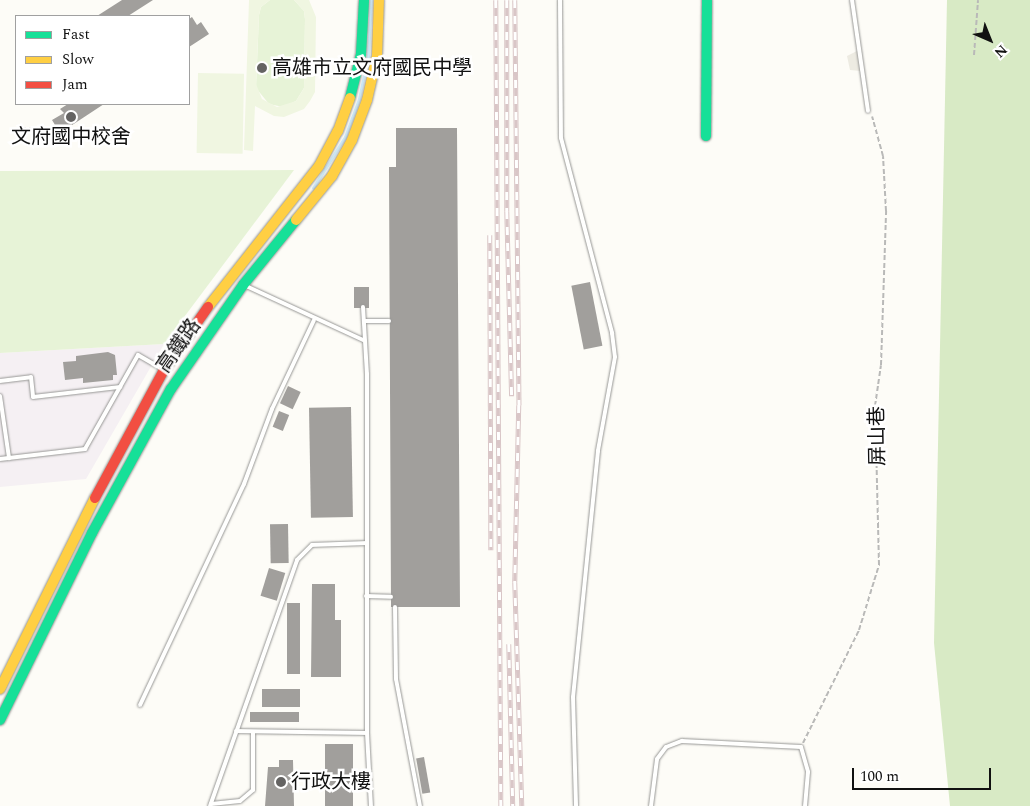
<!DOCTYPE html>
<html>
<head>
<meta charset="utf-8">
<style>
  body { margin:0 }
  #map { position:relative; width:1030px; height:806px; overflow:hidden; background:#fdfcf7; font-family:Spectral,"Noto Sans TC",serif }
  div>[style] { position:absolute }
  .industrial>* { inset:0; background:#f5f0f3 }
  .green>* { inset:0; background:#e7f3d7 }
  .forest>* { inset:0; background:#d8eac5 }
  .pitch>* { inset:0; background:#f0f6e1; transform-origin:0 0 }
  .plaza>* { inset:0; background:#edebe2 }
  .stream>* { height:2.5px; margin:-1.25px; padding:0 1.25px; transform-origin:1.25px; border-radius:1.25px; background:#cde8f7 }
  .building>* { inset:0; background:#a19f9c; transform-origin:0 0 }
  .path>* { height:2px; margin-top:-1px; transform-origin:0; background:repeating-linear-gradient(90deg,#b9b9b8 0 5px,transparent 0 7.5px) }
  .roads { filter:drop-shadow(0 0 1px #979795) drop-shadow(0 0 1px #979795) }
  .lane>* { height:4px; margin:-2px; padding:0 2px; transform-origin:2px; border-radius:2px; background:#fffffe }
  .fast>* { height:10px; margin:-5px; padding:0 5px; transform-origin:5px; border-radius:5px; background:#16e098 }
  .slow>* { height:10px; margin:-5px; padding:0 5px; transform-origin:5px; border-radius:5px; background:#ffcf43 }
  .jam>* { height:10px; margin:-5px; padding:0 5px; transform-origin:5px; border-radius:5px; background:#f24e42 }
  .rail>* { height:4.5px; margin-top:-2.25px; transform-origin:0; background:repeating-linear-gradient(90deg,#fff 0 8px,#d9c6c7 0 16px); box-sizing:border-box; border-block:1px solid #d9c6c7 }
  .dots>* { width:14px; height:14px; translate:-50% -50%; box-sizing:border-box; border:2px solid #fff; border-radius:50% }
  span { translate:-50% -50%; white-space:nowrap; text-align:center; line-height:1.15; -webkit-text-stroke:5px #fff; paint-order:stroke }
  .poi-label { font-size:20px; color:#111 }
  .left { translate:0 -50%; text-align:left }
  .street-label { font-size:20px; color:#111 }
  .legend { position:absolute; left:15px; top:15px; width:175px; height:90px; box-sizing:border-box; background:#fff; border:1px solid #a0a0a0; margin:0; padding:6px 9px; list-style:none; font-size:15px; color:#111 }
  .legend li { display:flex; align-items:center; gap:10px; height:25px }
  .legend b { width:25px; border:1px solid #a0a0a0 }
  .north { position:absolute; left:965px; top:15px; width:50px; height:50px; -webkit-text-stroke:4px #fff; paint-order:stroke; rotate:136deg; font-size:14px; font-weight:700; line-height:20px; text-align:center; color:#111 }
  .north::after { content:''; display:block; margin:auto; width:18px; height:22px; background:#111; clip-path:polygon(50% 0,100% 100%,50% 72%,0 100%) }
  .scale { position:absolute; left:852px; top:768px; width:139px; height:22px; box-sizing:border-box; border:2px solid #111; border-top:0; padding-left:6px; font-size:15px; line-height:18px; white-space:nowrap; color:#111; -webkit-text-stroke:4px #fff; paint-order:stroke }
</style>
</head>
<body>
<div id="map">
  <div class="industrial">
    <div style="clip-path:polygon(164px 344px,86px 479px,0 487px,0 353px)"></div>
  </div>
  <div class="green">
    <div style="clip-path:polygon(270px 0,294px 0,304px 11px,305px 19px,304px 88px,296px 101px,283px 107px,269px 104px,256px 88px,259px 15px,261px 7px)"></div>
    <div style="clip-path:polygon(294px 170px,164px 344px,0 353px,0 171px)"></div>
  </div>
  <div class="forest">
    <div style="clip-path:polygon(947px 0,1030px 0,1030px 806px,950px 806px,934px 643px)"></div>
  </div>
  <div class="pitch">
    <div style="clip-path:polygon(249px 0,270px 0,261px 7px,259px 15px,256px 84px,262px 99px,277px 107px,296px 101px,304px 88px,305px 19px,304px 11px,294px 0,309px 0,316px 17px,315px 92px,310px 101px,304px 109px,284px 117px,274px 116px,255px 106px,253px 151px,244px 150px)"></div>
    <div style="left:198px;top:73px;width:46px;height:80px;rotate:1deg"></div>
  </div>
  <div class="plaza">
    <div style="clip-path:polygon(857px 51px,861px 71px,850px 70px,847px 56px)"></div>
  </div>
  <div class="stream">
    <div style="left:313px;top:188px;width:60px;rotate:-57.9deg"></div>
    <div style="left:345px;top:137px;width:40px;rotate:-69.8deg"></div>
    <div style="left:359px;top:99px;width:44px;rotate:-78.2deg"></div>
    <div style="left:368px;top:56px;width:56px;rotate:-86.9deg"></div>
  </div>
  <div class="building">
    <div style="clip-path:polygon(122px 0,153px 0,128px 16px,97px 16px)"></div>
    <div style="clip-path:polygon(192px 17px,197px 25px,201px 22px,209px 34px,189px 47px,189px 19px)"></div>
    <div style="clip-path:polygon(68px 104px,104px 104px,60px 133px,52px 120px,64px 113px,60px 109px)"></div>
    <div style="clip-path:polygon(396px 128px,457px 128px,460px 607px,391px 607px,389px 167px,396px 167px)"></div>
    <div style="left:590px;top:282px;width:65px;height:19px;rotate:79deg"></div>
    <div style="left:354px;top:287px;width:15px;height:21px"></div>
    <div style="clip-path:polygon(108px 352px,115px 355px,117px 375px,113px 375px,113px 380px,83px 383px,83px 378px,65px 380px,63px 362px,76px 361px,76px 356px)"></div>
    <div style="left:288px;top:386px;width:14px;height:19px;rotate:25deg"></div>
    <div style="left:351px;top:407px;width:110px;height:42px;rotate:89deg"></div>
    <div style="left:279px;top:411px;width:11px;height:17px;rotate:22deg"></div>
    <div style="left:288px;top:524px;width:39px;height:18px;rotate:89deg"></div>
    <div style="left:269px;top:568px;width:17px;height:29px;rotate:17deg"></div>
    <div style="clip-path:polygon(312px 584px,335px 584px,335px 620px,341px 620px,341px 677px,311px 677px)"></div>
    <div style="left:287px;top:603px;width:13px;height:71px"></div>
    <div style="left:262px;top:689px;width:38px;height:18px"></div>
    <div style="left:299px;top:712px;width:10px;height:49px;rotate:90deg"></div>
    <div style="left:325px;top:744px;width:28px;height:62px"></div>
    <div style="left:424px;top:757px;width:36px;height:8px;rotate:80deg"></div>
    <div style="clip-path:polygon(279px 760px,293px 760px,294px 806px,265px 806px,268px 767px,279px 767px)"></div>
  </div>
  <div class="path">
    <div style="left:974px;top:55px;width:55px;rotate:-85.8deg"></div>
    <div style="left:21px;top:128px;width:27px;rotate:2deg"></div>
    <div style="left:48px;top:129px;width:8px;rotate:-30deg"></div>
    <div style="left:803px;top:743px;width:126px;rotate:-63.6deg"></div>
    <div style="left:859px;top:630px;width:68px;rotate:-72.9deg"></div>
    <div style="left:879px;top:565px;width:159px;rotate:-91.4deg"></div>
    <div style="left:875px;top:406px;width:41px;rotate:-81.7deg"></div>
    <div style="left:881px;top:365px;width:154px;rotate:-88.1deg"></div>
    <div style="left:886px;top:211px;width:55px;rotate:-93.1deg"></div>
    <div style="left:883px;top:156px;width:41px;rotate:-105.4deg"></div>
  </div>
  <div class="roads">
    <div class="lane">
      <div style="left:560px;top:0;width:138px;rotate:89.6deg"></div>
      <div style="left:561px;top:138px;width:202px;rotate:75.3deg"></div>
      <div style="left:612px;top:333px;width:24px;rotate:83deg"></div>
      <div style="left:615px;top:357px;width:96px;rotate:100.3deg"></div>
      <div style="left:598px;top:451px;width:247px;rotate:95.8deg"></div>
      <div style="left:573px;top:697px;width:109px;rotate:88.4deg"></div>
      <div style="left:852px;top:0;width:112px;rotate:81.8deg"></div>
      <div style="left:244px;top:285px;width:133px;rotate:24.8deg"></div>
      <div style="left:363px;top:307px;width:67px;rotate:86.6deg"></div>
      <div style="left:367px;top:374px;width:359px;rotate:90deg"></div>
      <div style="left:367px;top:733px;width:73px;rotate:86.9deg"></div>
      <div style="left:364px;top:321px;width:25px"></div>
      <div style="left:0;top:381px;width:31px;rotate:-7deg"></div>
      <div style="left:31px;top:377px;width:20px;rotate:84deg"></div>
      <div style="left:33px;top:397px;width:88px;rotate:-6.6deg"></div>
      <div style="left:0;top:396px;width:63px;rotate:81.7deg"></div>
      <div style="left:0;top:459px;width:86px;rotate:-6.7deg"></div>
      <div style="left:85px;top:449px;width:108px;rotate:-60.6deg"></div>
      <div style="left:138px;top:355px;width:30px;rotate:30deg"></div>
      <div style="left:366px;top:596px;width:25px;rotate:2deg"></div>
      <div style="left:395px;top:607px;width:72px;rotate:89.2deg"></div>
      <div style="left:396px;top:679px;width:129px;rotate:79.3deg"></div>
      <div style="left:140px;top:705px;width:244px;rotate:-64.8deg"></div>
      <div style="left:244px;top:484px;width:80px;rotate:-69.5deg"></div>
      <div style="left:272px;top:409px;width:98px;rotate:-64.7deg"></div>
      <div style="left:236px;top:731px;width:131px;rotate:0.9deg"></div>
      <div style="left:211px;top:804px;width:29px;rotate:-6deg"></div>
      <div style="left:240px;top:801px;width:17px;rotate:-40deg"></div>
      <div style="left:253px;top:790px;width:58px;rotate:-90deg"></div>
      <div style="left:210px;top:806px;width:261px;rotate:-70.5deg"></div>
      <div style="left:297px;top:560px;width:21px;rotate:-45deg"></div>
      <div style="left:312px;top:545px;width:54px;rotate:-2.1deg"></div>
      <div style="left:651px;top:806px;width:47px;rotate:-82.7deg"></div>
      <div style="left:657px;top:759px;width:15px;rotate:-53deg"></div>
      <div style="left:666px;top:747px;width:17px;rotate:-21deg"></div>
      <div style="left:682px;top:741px;width:119px;rotate:2.9deg"></div>
      <div style="left:801px;top:747px;width:26px;rotate:74deg"></div>
      <div style="left:808px;top:772px;width:34px;rotate:95deg"></div>
    </div>
    <div class="fast">
      <div style="left:350px;top:98px;width:45px;rotate:-76deg"></div>
      <div style="left:361px;top:54px;width:54px;rotate:-86.8deg"></div>
      <div style="left:706px;top:136px;width:136px;rotate:-89.6deg"></div>
      <div style="left:0;top:720px;width:208px;rotate:-63.8deg"></div>
      <div style="left:92px;top:533px;width:164px;rotate:-61.3deg"></div>
      <div style="left:171px;top:389px;width:126px;rotate:-55.3deg"></div>
      <div style="left:243px;top:285px;width:84px;rotate:-50.8deg"></div>
    </div>
    <div class="slow">
      <div style="left:296px;top:220px;width:57px;rotate:-50.7deg"></div>
      <div style="left:332px;top:176px;width:41px;rotate:-60.9deg"></div>
      <div style="left:352px;top:140px;width:43px;rotate:-69.4deg"></div>
      <div style="left:367px;top:100px;width:45px;rotate:-77.2deg"></div>
      <div style="left:377px;top:56px;width:56px;rotate:-88deg"></div>
      <div style="left:208px;top:307px;width:179px;rotate:-51.8deg"></div>
      <div style="left:319px;top:166px;width:40px;rotate:-62deg"></div>
      <div style="left:338px;top:131px;width:35px;rotate:-70deg"></div>
      <div style="left:0;top:689px;width:213px;rotate:-63.6deg"></div>
    </div>
    <div class="jam">
      <div style="left:95px;top:498px;width:145px;rotate:-61.7deg"></div>
      <div style="left:164px;top:370px;width:77px;rotate:-55.1deg"></div>
    </div>
  </div>
  <div class="rail">
    <div style="left:496px;top:0;width:806px;rotate:89.64deg"></div>
    <div style="left:507px;top:0;width:211px;rotate:90deg"></div>
    <div style="left:507px;top:211px;width:185px;rotate:88.5deg"></div>
    <div style="left:515px;top:0;width:405px;rotate:89.4deg"></div>
    <div style="left:519px;top:405px;width:177px;rotate:91.3deg"></div>
    <div style="left:515px;top:582px;width:224px;rotate:88.2deg"></div>
    <div style="left:490px;top:235px;width:315px;rotate:89.8deg"></div>
    <div style="left:509px;top:644px;width:162px;rotate:88.6deg"></div>
  </div>
  <div class="dots">
    <div style="left:262px;top:68px;background:#646362"></div>
    <div style="left:71px;top:117px;background:#646362"></div>
    <div style="left:281px;top:782px;background:#646362"></div>
  </div>
  <div class="poi-label">
    <span class="left" style="left:272px;top:68px">高雄市立文府國民中學</span>
    <span style="left:71px;top:137px">文府國中校舍</span>
    <span class="left" style="left:291px;top:782px">行政大樓</span>
  </div>
  <div class="street-label">
    <span style="left:179px;top:346px;rotate:-55deg">高鐵路</span>
    <span style="left:878px;top:436px;rotate:-91deg">屏山巷</span>
  </div>
  <ul class="legend">
  <li><b style="height:6px;background:#16e098"></b>Fast</li>
  <li><b style="height:6px;background:#ffcf43"></b>Slow</li>
  <li><b style="height:6px;background:#f24e42"></b>Jam</li>
  </ul>
  <div class="north">N</div>
  <div class="scale">100 m</div>
</div>
</body>
</html>
